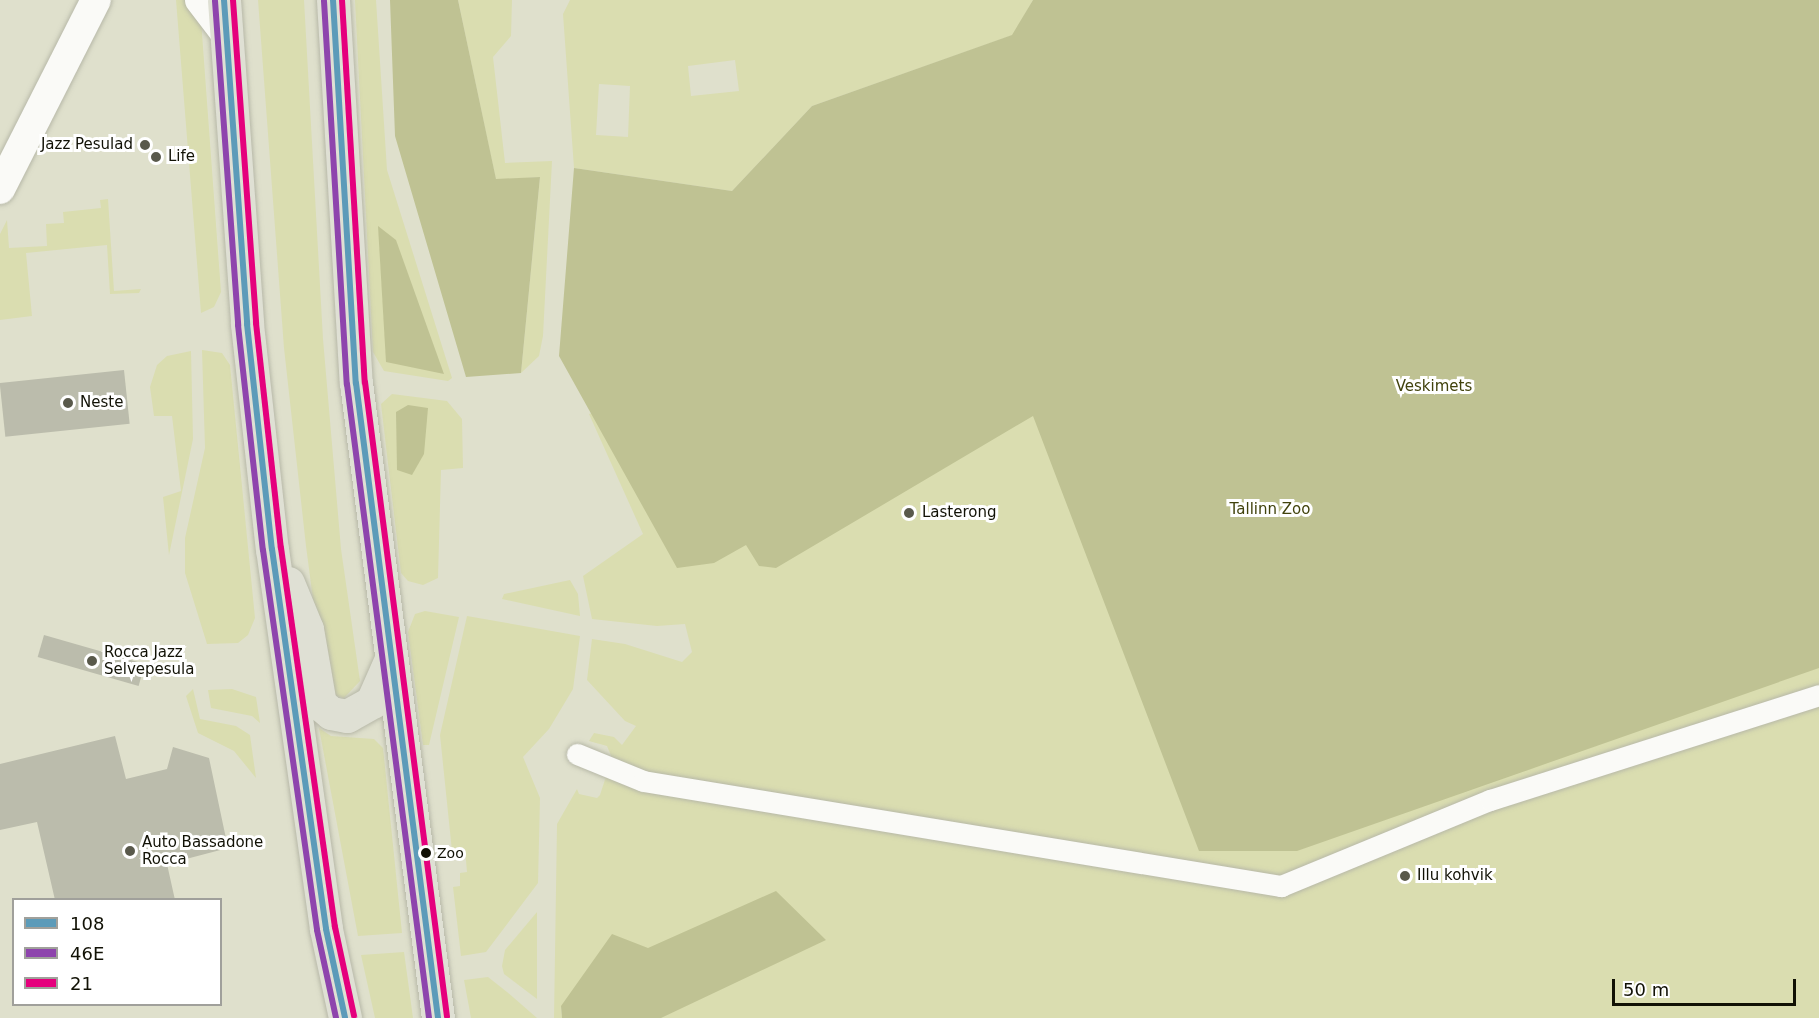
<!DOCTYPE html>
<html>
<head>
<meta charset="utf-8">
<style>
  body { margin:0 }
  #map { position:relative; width:1819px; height:1018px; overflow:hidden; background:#dfe0cc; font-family:"DejaVu Sans",sans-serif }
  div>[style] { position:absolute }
  .green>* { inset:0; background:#daddb0 }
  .forest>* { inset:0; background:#bfc293 }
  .building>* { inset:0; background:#bbbcac; transform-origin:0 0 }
  .roads { filter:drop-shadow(0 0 2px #b7b8a8) drop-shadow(0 0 2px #b7b8a8) }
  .street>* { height:21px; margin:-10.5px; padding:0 10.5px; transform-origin:10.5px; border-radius:10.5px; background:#fafaf7 }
  .secondary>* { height:30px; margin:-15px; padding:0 15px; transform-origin:15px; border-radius:15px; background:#fafaf7 }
  .primary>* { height:33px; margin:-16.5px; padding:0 16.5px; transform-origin:16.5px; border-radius:16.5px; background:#dfe0d4 }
  .bus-1>* { height:6px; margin:-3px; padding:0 3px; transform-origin:3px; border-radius:3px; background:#5c9bb9 }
  .bus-2>* { height:6px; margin:-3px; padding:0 3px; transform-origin:3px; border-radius:3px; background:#8e44ad }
  .bus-3>* { height:6px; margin:-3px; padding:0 3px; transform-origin:3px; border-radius:3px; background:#e5007d }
  .dots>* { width:16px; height:16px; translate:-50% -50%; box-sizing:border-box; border:3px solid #fff; border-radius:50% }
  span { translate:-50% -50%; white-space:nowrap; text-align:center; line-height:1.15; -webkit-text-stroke:6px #fff; paint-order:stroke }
  .bus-label { font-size:14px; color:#111105 }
  .left { translate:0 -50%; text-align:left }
  .poi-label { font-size:15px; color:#111105 }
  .right { translate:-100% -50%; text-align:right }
  .park-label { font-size:15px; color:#41420c }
  .legend { position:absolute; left:12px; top:898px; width:210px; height:108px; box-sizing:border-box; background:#fff; border:2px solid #a0a09b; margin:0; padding:8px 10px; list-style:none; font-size:18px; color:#111105 }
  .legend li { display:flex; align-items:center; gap:12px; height:30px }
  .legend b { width:30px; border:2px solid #a0a09b }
  .scale { position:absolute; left:1612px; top:979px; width:184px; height:27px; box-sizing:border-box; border:3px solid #111105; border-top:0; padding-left:8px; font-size:18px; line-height:21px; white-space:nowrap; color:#111105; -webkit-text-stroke:4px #fff; paint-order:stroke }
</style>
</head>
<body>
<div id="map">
  <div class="green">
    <div style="clip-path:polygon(176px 0,190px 0,201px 20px,221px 292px,214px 307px,201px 313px)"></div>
    <div style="clip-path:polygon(258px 0,304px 0,323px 339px,341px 549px,360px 681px,344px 698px,331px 694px,324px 683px,306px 546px,284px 348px)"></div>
    <div style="clip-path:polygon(355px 0,376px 0,387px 170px,452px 378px,448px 381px,384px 371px,373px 352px)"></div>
    <div style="clip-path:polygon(458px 0,512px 0,511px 36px,493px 57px,505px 163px,552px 161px,543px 336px,539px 356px,521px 373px,540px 177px,496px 180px)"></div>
    <div style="clip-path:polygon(evenodd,570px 0,1033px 0,1013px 35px,812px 106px,732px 191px,574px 168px,563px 14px,570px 0,735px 60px,739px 91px,691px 96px,688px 66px,735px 60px,570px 0,599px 84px,630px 86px,628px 137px,596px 135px,599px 84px)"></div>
    <div style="clip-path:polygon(1819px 0,1819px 1018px,619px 1018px,561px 1006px,562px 1018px,554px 1018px,557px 824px,577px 789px,579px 794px,597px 798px,600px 795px,612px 758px,607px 746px,589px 741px,594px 733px,614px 737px,622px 745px,636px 726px,625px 721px,587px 680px,592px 639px,625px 644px,682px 662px,692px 652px,685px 624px,657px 626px,592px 619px,583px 576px,643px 534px,589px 414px)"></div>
    <div style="clip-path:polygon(108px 199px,114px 291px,141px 289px,139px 293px,110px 294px,107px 245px,26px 253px,32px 316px,0 320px,0 234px,7px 220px,9px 248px,47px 246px,46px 224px,64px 223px,63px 212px,101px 208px,100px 200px)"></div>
    <div style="clip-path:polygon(202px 350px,222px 353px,230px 365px,255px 618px,248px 635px,238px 643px,207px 644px,185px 573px,185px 538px,205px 448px)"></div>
    <div style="clip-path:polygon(191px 351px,193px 439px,169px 555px,163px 497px,181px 491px,172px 416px,154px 416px,150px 387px,157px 365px,167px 356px)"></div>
    <div style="clip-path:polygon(392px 394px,447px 401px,462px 419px,463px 468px,441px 470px,438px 578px,423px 585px,408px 581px,401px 573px,381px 404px)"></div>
    <div style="clip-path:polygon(570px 580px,578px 594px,580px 616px,502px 599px,504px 594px)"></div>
    <div style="clip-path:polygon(425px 611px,459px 617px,429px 745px,423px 745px,408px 632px,415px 614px)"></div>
    <div style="clip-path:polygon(467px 616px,580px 636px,573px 689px,549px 729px,523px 757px,540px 798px,538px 883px,486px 952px,461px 956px,453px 887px,460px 886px,460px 873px,467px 872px,465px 849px,452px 851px,440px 735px)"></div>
    <div style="clip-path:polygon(193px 689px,200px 719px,236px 726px,250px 735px,256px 778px,234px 751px,198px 733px,186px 696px)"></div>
    <div style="clip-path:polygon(232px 689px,256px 697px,260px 723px,252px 716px,211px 708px,208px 690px)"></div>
    <div style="clip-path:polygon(319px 728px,331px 736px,374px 739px,383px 748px,402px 933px,358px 936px)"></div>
    <div style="clip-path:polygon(537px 912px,537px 999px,504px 974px,502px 966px,505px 950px)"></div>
    <div style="clip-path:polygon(404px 952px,413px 1018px,375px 1018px,361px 955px)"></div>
    <div style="clip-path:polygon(488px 977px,507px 992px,537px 1018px,471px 1018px,464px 980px)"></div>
  </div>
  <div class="forest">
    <div style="clip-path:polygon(390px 0,458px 0,496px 179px,540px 177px,521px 373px,466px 377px,395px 136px)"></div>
    <div style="clip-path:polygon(1033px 0,1819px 0,1819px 668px,1297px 851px,1199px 851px,1033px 416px,776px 568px,759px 566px,746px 545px,714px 563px,677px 568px,559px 356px,574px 168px,732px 191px,812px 106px,1012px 35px)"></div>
    <div style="clip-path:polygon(378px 226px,396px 240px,444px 374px,386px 362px)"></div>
    <div style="clip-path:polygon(408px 405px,428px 408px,424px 454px,412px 475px,397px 470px,396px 412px)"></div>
    <div style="clip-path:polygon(776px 891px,826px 940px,661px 1018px,562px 1018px,561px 1006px,612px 934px,648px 948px)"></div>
  </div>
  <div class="building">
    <div style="left:124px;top:370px;width:54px;height:125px;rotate:84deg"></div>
    <div style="left:44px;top:635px;width:105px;height:23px;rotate:16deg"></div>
    <div style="clip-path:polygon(115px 736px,126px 779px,167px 769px,173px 747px,209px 758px,228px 848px,167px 864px,175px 900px,55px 900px,37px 822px,0 830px,0 764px)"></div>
  </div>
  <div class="roads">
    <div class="street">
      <div style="left:577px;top:754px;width:71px;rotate:22.2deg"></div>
      <div style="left:643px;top:781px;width:647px;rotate:9.35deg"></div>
      <div style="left:1281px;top:886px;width:226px;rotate:-22.4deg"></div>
      <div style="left:1490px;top:800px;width:345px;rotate:-17.7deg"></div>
    </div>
    <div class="secondary">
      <div style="left:200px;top:0;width:43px;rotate:52.6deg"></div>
      <div style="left:0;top:189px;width:212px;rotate:-63.1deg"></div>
    </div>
    <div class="primary">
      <div style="left:224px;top:0;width:325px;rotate:85.9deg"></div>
      <div style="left:247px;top:324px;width:226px;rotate:83.7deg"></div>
      <div style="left:272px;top:549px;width:384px;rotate:81.9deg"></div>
      <div style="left:326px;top:929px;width:91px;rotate:77.9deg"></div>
      <div style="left:333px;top:0;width:384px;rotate:86.6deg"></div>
      <div style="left:356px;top:383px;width:640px;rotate:82.64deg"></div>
      <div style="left:288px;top:583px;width:50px;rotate:67.6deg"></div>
      <div style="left:307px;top:629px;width:76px;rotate:80.2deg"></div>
      <div style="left:320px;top:704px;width:14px;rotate:39deg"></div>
      <div style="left:331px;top:713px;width:16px;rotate:11deg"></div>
      <div style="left:347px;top:716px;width:29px;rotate:-29deg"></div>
      <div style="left:372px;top:702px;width:45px;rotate:-66.3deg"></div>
    </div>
  </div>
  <div class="bus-1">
    <div style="left:224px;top:0;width:325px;rotate:85.9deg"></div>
    <div style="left:247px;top:324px;width:226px;rotate:83.7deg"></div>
    <div style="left:272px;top:549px;width:384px;rotate:81.9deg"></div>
    <div style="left:326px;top:929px;width:91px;rotate:77.9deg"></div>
    <div style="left:333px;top:0;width:384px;rotate:86.6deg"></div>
    <div style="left:356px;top:383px;width:640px;rotate:82.64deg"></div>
  </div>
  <div class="bus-2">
    <div style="left:215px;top:1px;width:325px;rotate:85.9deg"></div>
    <div style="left:238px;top:325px;width:226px;rotate:83.7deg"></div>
    <div style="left:263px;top:550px;width:384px;rotate:81.9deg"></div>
    <div style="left:317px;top:930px;width:90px;rotate:77.8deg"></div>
    <div style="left:324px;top:1px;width:384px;rotate:86.6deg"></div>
    <div style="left:347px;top:384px;width:639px;rotate:82.63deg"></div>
  </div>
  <div class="bus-3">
    <div style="left:233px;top:0;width:324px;rotate:85.9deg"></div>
    <div style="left:256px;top:323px;width:226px;rotate:83.7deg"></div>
    <div style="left:281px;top:548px;width:383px;rotate:81.9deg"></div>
    <div style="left:335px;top:927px;width:91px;rotate:77.9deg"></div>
    <div style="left:342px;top:0;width:383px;rotate:86.6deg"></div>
    <div style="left:365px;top:382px;width:640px;rotate:82.64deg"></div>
  </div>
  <div class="dots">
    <div style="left:145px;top:145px;background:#59594b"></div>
    <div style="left:156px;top:157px;background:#59594b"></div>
    <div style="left:68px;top:403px;background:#59594b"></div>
    <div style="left:909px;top:513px;background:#59594b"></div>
    <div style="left:92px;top:661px;background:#59594b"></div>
    <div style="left:130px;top:851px;background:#59594b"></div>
    <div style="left:426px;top:853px;background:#111105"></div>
    <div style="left:1405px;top:876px;background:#59594b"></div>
  </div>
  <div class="bus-label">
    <span class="left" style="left:437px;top:853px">Zoo</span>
  </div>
  <div class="poi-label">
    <span class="right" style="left:133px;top:145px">Jazz Pesulad</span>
    <span class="left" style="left:168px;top:157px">Life</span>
    <span class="left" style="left:80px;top:403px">Neste</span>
    <span class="left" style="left:922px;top:513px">Lasterong</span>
    <span class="left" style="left:104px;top:661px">Rocca Jazz<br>Selvepesula</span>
    <span class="left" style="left:142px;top:851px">Auto Bassadone<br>Rocca</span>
    <span class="left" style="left:1417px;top:876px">Illu kohvik</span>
  </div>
  <div class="park-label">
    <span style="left:1434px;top:387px">Veskimets</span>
    <span style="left:1270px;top:510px">Tallinn Zoo</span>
  </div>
  <ul class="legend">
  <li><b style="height:8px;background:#5c9bb9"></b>108</li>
  <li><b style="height:8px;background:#8e44ad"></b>46E</li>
  <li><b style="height:8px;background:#e5007d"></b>21</li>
  </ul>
  <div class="scale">50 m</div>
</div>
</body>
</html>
